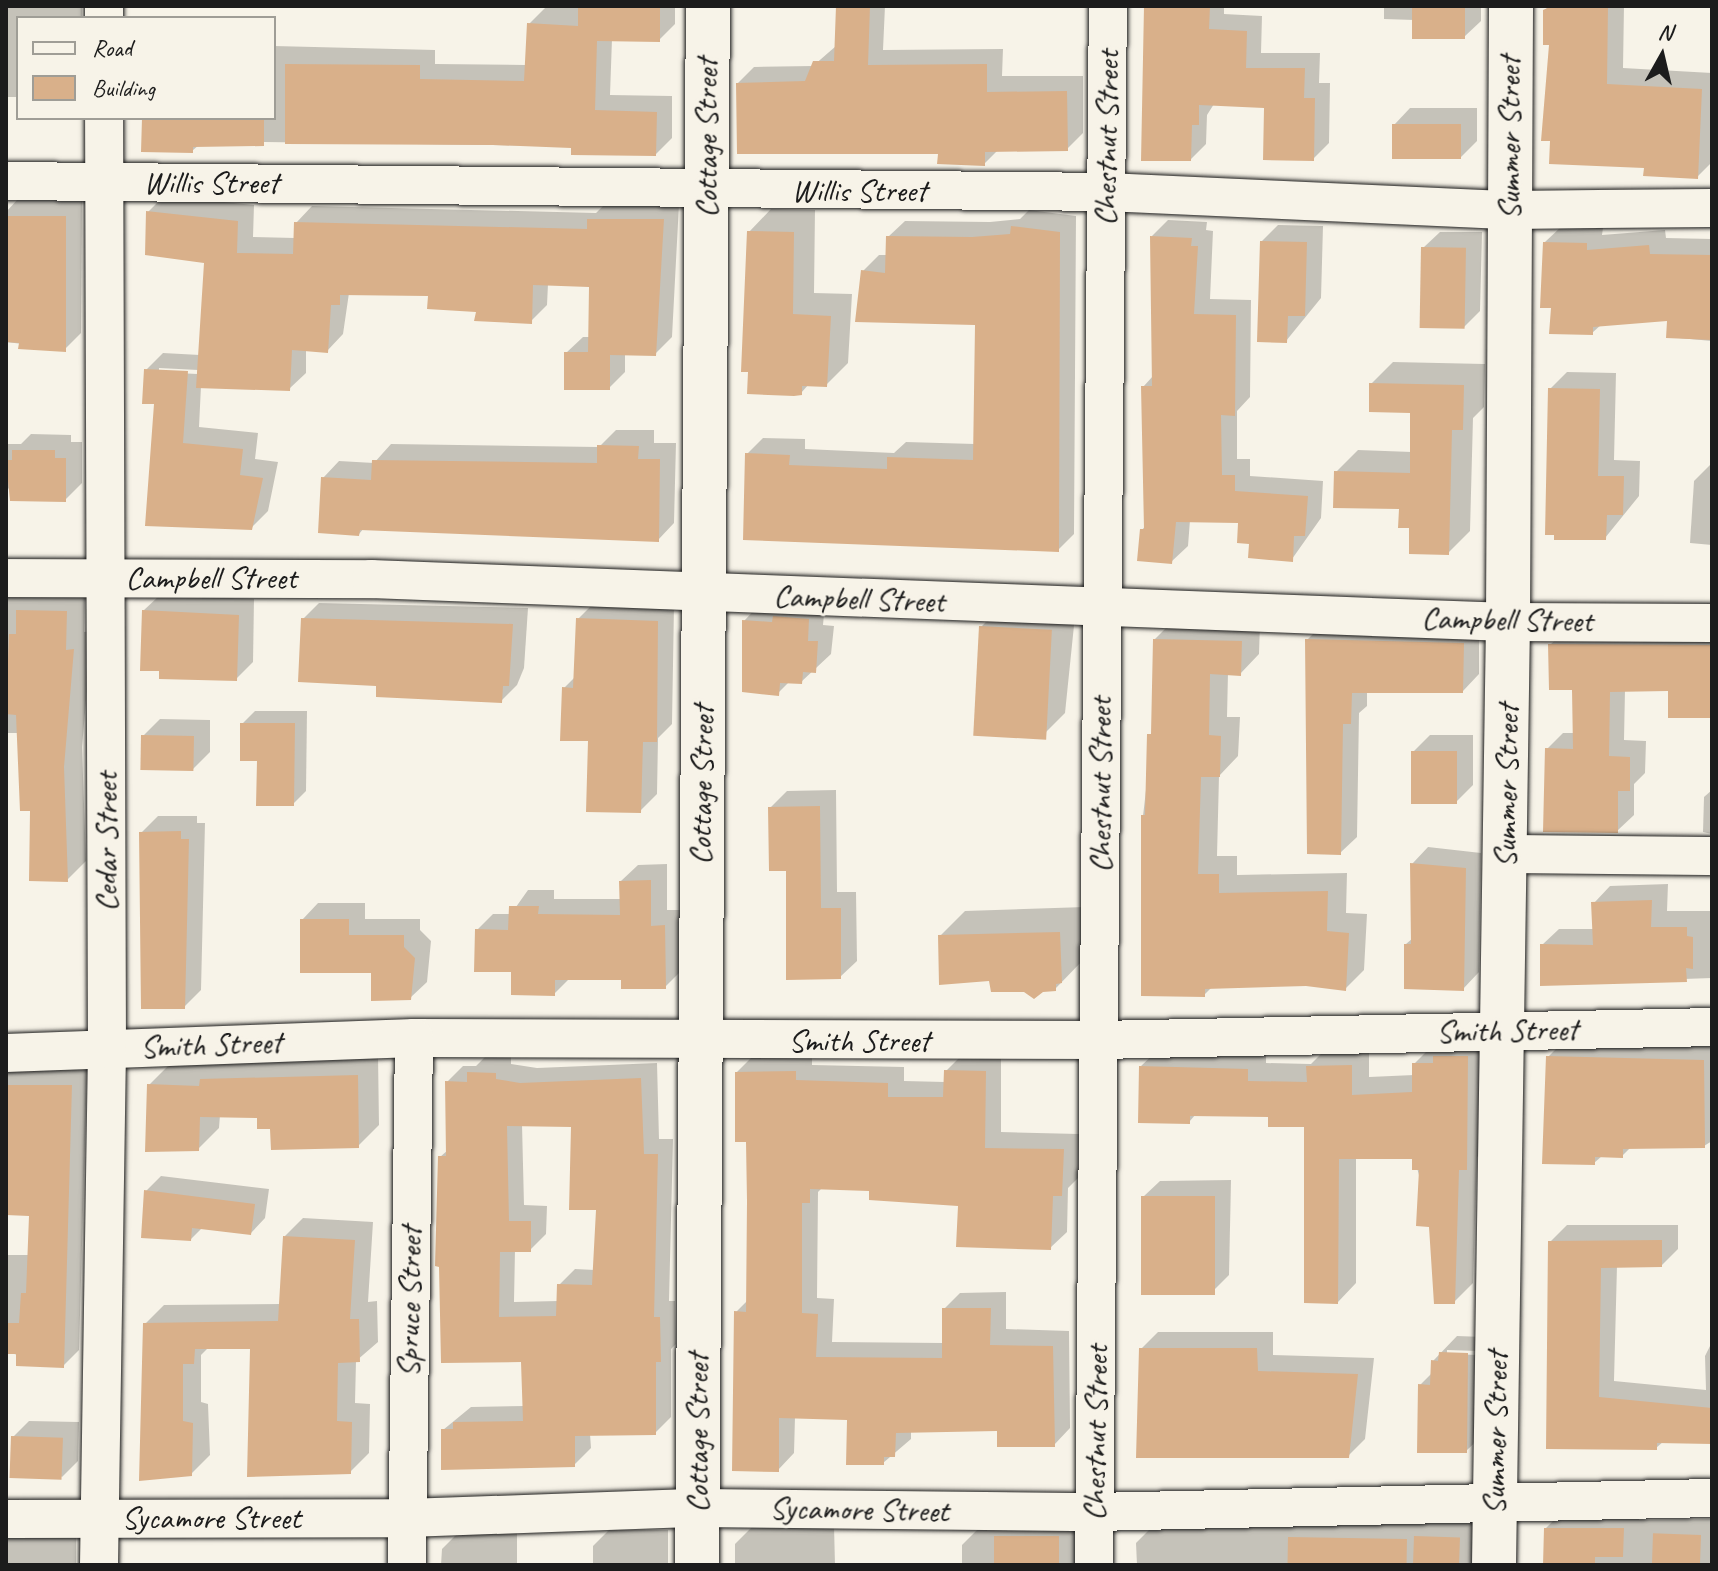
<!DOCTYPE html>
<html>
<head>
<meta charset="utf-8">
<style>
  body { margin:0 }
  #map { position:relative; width:1718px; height:1571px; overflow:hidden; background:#f7f3e8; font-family:Caveat,sans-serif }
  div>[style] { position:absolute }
  .shadow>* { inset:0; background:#0003; transform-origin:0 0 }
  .building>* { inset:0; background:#d9b08a; transform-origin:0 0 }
  .roads { filter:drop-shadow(0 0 2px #1c1c1c) drop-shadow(0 0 2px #1c1c1c) }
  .street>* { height:38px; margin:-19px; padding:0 19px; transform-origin:19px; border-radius:19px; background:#f7f3e8 }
  .secondary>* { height:44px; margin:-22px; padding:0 22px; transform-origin:22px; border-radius:22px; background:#f7f3e8 }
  span { translate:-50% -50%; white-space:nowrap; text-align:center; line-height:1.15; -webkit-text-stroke:6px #f7f3e8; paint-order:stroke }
  .street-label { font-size:32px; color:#1c1c1c }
  .frame { position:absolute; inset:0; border:8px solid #1c1c1c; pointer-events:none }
  .legend { position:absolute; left:16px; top:16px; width:260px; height:104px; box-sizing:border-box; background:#f7f3e8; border:2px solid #9f9d96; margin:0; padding:10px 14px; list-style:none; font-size:24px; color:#1c1c1c }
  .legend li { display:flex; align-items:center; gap:16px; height:40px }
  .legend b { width:40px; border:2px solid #9f9d96 }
  .north { position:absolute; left:1622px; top:16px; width:80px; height:80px; -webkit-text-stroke:6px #f7f3e8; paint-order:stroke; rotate:8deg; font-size:22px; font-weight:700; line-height:32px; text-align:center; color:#1c1c1c }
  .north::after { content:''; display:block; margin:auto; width:28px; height:36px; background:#1c1c1c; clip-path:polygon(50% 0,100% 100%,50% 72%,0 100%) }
</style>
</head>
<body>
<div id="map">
  <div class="shadow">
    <div style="clip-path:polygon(6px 6px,82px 6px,82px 18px,18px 18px,18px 97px,6px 97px)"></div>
    <div style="clip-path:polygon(580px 6px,675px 6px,675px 24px,659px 40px,612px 39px,610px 95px,672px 96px,672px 138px,656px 154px,573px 146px,264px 142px,200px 144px,192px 151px,144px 118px,274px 118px,274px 46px,435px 50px,435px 64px,526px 65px,529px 24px,545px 8px)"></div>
    <div style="clip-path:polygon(838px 6px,885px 6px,883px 50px,1003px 49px,1002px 76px,1083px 76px,1083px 133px,1067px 149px,998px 150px,984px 164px,738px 83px,754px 67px,813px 66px,836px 46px)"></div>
    <div style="clip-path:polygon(1147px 6px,1224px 6px,1224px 14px,1262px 16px,1261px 53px,1320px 53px,1319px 83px,1330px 83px,1329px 143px,1313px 159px,1266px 106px,1214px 104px,1207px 115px,1206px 144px,1191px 159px)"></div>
    <div style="clip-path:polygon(1384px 6px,1481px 6px,1481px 21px,1464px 37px,1414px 20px,1384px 19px)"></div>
    <div style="clip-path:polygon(1549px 6px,1624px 6px,1623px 68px,1712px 73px,1712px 162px,1697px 177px,1646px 166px,1552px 43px,1545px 10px)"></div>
    <div style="clip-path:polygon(1410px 108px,1477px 108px,1477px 141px,1460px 158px,1394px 125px)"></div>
    <div style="clip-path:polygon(evenodd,164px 196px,254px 205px,253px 237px,295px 238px,296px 223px,312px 206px,596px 213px,605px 204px,679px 204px,672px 337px,655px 354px,625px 353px,625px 372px,609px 388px,566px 353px,583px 337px,590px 337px,591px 285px,548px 284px,547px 305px,531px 321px,430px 294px,349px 293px,343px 334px,327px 351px,306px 349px,306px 373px,289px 389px,201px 386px,199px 427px,258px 433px,255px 459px,278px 462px,268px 511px,251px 528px,147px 524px,156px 403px,146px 370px,163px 353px,200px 355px,206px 261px,148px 212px,164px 196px,159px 368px,198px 370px,197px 374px,159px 372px,159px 368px)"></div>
    <div style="clip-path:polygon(17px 200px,82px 200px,81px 333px,65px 349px,6px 342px,6px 212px)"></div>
    <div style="clip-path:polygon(771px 209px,815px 210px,814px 293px,852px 294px,848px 363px,826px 385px,809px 384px,801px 393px,749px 232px)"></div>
    <div style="clip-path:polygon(1029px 210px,1076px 216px,1074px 534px,1058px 550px,747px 454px,763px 438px,805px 439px,805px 449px,894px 453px,906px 442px,975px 444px,977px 323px,863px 271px,879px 255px,888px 255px,888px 237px,905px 221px,990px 222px,1020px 219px)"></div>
    <div style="clip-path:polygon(1168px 220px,1207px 222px,1206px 230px,1213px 231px,1210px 299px,1251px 300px,1250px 397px,1237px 411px,1237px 459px,1250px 459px,1250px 476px,1323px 481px,1321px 518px,1292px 559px,1251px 542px,1240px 521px,1190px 520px,1188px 546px,1171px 562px,1142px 530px,1146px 525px,1143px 387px,1153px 376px,1152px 236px)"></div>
    <div style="clip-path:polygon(1278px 225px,1323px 226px,1321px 298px,1286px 341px,1262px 241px)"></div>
    <div style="clip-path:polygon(1562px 226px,1603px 228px,1602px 235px,1665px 230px,1666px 238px,1712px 239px,1712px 341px,1668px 337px,1669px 319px,1602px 324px,1592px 333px,1553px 306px,1545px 242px)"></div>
    <div style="clip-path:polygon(1440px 232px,1482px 232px,1480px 311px,1463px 328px,1423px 248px)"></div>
    <div style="clip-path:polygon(1393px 362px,1485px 364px,1484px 407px,1473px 418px,1470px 531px,1448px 553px,1412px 526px,1401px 507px,1336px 472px,1358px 450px,1412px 452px,1412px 411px,1371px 384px)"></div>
    <div style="clip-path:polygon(1567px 372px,1616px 373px,1614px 460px,1640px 461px,1639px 496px,1605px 538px,1550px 389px)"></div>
    <div style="clip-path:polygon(616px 430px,654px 430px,654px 443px,676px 443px,674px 523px,658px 540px,364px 528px,359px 534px,323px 478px,339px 461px,374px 463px,391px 444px,599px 447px)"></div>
    <div style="clip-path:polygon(31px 434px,71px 435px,71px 442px,82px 442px,82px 483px,65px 500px,6px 488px,6px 444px,21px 444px)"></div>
    <div style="clip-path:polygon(1712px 463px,1712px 545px,1690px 543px,1694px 481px)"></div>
    <div style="clip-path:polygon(6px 591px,85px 593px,84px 632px,92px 631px,82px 747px,86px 861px,67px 880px,32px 809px,20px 733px,6px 733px)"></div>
    <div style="clip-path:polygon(160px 595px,254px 599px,253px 662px,236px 679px,143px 611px)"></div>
    <div style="clip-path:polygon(1006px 602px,1076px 606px,1065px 713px,1040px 738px,981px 627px)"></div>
    <div style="clip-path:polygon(319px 603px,528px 608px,524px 668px,517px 685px,501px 701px,378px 684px,303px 619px)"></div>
    <div style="clip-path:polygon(594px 603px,674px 606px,672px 724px,658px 738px,657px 794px,640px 811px,590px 739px,564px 688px,576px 676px,578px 619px)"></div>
    <div style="clip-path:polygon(825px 603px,823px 625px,834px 626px,831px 654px,801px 682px,790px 681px,778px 693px,744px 621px,760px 604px)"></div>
    <div style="clip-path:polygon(1174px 620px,1260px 623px,1259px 654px,1240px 674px,1228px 673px,1227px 717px,1240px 717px,1238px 756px,1219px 776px,1217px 856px,1237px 856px,1237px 875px,1347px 873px,1346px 913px,1367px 914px,1364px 970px,1345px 989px,1306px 984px,1213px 986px,1204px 995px,1143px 816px,1153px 730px,1155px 639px)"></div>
    <div style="clip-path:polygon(1324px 623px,1479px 627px,1479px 674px,1463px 691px,1367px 691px,1367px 706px,1359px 713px,1357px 837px,1340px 853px,1307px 640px)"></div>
    <div style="clip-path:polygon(1712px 628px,1712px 716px,1670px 689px,1625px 690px,1624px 740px,1646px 741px,1645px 773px,1634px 784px,1634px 815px,1617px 831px,1547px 749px,1563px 733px,1575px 733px,1574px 687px,1550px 645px,1567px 629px)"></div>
    <div style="clip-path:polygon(255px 711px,307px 711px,306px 791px,293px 804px,242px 724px)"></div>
    <div style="clip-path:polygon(160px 719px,210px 720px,210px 752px,193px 769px,143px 736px)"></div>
    <div style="clip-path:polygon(1430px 735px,1473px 735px,1473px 785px,1456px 802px,1413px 752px)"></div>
    <div style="clip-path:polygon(836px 790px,837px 892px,856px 892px,857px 961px,840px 977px,788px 869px,770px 808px,787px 791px)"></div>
    <div style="clip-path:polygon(1712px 790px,1712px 834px,1703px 832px,1704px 797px)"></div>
    <div style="clip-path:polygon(158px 816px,197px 816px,197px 823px,205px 823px,201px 990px,184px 1007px,141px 833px)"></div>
    <div style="clip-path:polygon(1428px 847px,1481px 853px,1479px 972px,1463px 989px,1406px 944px,1413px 938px,1412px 864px)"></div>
    <div style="clip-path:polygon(667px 864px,667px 910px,681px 910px,682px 970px,665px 987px,623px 978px,570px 978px,554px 994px,513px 971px,477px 930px,493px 914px,511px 914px,528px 890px,554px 890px,554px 899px,622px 899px,621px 881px,638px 865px)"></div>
    <div style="clip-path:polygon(1668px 884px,1667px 911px,1712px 911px,1712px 978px,1542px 984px,1542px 945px,1559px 929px,1594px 929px,1594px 903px,1610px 886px)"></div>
    <div style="clip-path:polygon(318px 903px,365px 903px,365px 919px,420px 919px,420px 930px,431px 941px,427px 982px,410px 998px,302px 920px)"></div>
    <div style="clip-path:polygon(1085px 907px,1086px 957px,1055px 989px,1024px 990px,991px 979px,940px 936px,965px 911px)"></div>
    <div style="clip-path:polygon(1486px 1038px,1485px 1150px,1477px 1157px,1473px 1283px,1454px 1302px,1414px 1157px,1356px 1157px,1356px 1283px,1338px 1302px,1306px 1125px,1270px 1115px,1196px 1114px,1189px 1122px,1141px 1066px,1160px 1048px,1266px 1051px,1266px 1063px,1311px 1064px,1327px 1048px,1369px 1048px,1369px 1077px,1414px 1075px,1414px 1064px,1432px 1046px)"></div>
    <div style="clip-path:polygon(1564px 1041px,1712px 1044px,1712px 1141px,1704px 1146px,1631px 1147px,1622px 1156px,1602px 1156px,1594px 1163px,1548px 1057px)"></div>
    <div style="clip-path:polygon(378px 1055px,379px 1125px,358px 1146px,272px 1127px,259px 1116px,220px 1115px,219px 1128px,198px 1149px,149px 1085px,170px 1064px)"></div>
    <div style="clip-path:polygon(962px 1055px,1001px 1055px,1001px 1132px,1079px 1134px,1078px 1178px,1068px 1188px,1067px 1232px,1050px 1248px,960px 1204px,871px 1189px,822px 1188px,818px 1192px,817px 1298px,834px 1299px,832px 1342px,944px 1343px,944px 1309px,960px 1293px,1006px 1292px,1006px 1329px,1069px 1331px,1070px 1428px,1054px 1445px,999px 1429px,911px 1430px,911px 1439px,883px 1463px,849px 1418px,795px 1417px,794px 1453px,778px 1470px,736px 1312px,748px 1300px,748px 1140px,737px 1072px,753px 1056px,812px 1056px,812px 1065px,904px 1067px,904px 1081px,945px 1082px,946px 1071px)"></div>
    <div style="clip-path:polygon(evenodd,485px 1057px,511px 1057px,511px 1064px,537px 1068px,657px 1063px,659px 1139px,673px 1139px,669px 1301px,675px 1301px,676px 1344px,671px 1349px,671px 1417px,655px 1433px,590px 1434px,591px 1448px,574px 1465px,443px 1430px,471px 1407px,524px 1406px,523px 1360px,443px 1361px,440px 1157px,448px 1150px,447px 1082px,463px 1066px,476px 1066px,485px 1057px,522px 1124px,573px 1125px,598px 1208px,595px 1270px,575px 1269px,559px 1285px,558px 1301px,514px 1302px,515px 1250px,530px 1250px,546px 1234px,547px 1206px,524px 1205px,522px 1124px)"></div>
    <div style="clip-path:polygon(6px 1070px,87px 1070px,79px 1350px,63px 1366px,6px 1352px,6px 1255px,29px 1255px,31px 1214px,6px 1213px)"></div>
    <div style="clip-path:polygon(161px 1176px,269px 1189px,265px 1218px,251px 1233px,203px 1227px,191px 1239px,146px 1191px)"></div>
    <div style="clip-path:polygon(1231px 1180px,1229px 1275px,1212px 1292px,1143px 1197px,1160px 1181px)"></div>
    <div style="clip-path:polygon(303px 1218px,373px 1222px,368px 1302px,377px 1301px,378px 1342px,356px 1361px,355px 1403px,370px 1404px,369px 1453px,350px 1472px,252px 1347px,209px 1347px,201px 1355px,201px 1402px,208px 1404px,210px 1455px,191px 1474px,145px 1324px,164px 1305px,281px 1304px,285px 1236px)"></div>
    <div style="clip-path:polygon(1567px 1225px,1678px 1225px,1678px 1249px,1662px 1265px,1617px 1266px,1614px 1381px,1706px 1390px,1705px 1356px,1712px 1342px,1712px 1441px,1664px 1441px,1656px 1448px,1548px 1447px,1550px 1242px)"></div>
    <div style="clip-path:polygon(1158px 1332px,1273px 1332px,1273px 1355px,1374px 1358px,1365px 1439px,1348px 1456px,1141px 1349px)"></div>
    <div style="clip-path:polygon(evenodd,1457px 1336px,1484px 1337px,1483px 1435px,1466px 1451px,1420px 1385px,1433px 1372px,1433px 1361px,1457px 1336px,1447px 1350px,1478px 1351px,1478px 1355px,1447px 1354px,1447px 1350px)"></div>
    <div style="clip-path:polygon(29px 1421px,79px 1422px,78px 1461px,62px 1477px,13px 1437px)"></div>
    <div style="clip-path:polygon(1562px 1512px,1639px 1513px,1639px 1520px,1712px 1519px,1712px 1565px,1544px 1565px,1546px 1528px)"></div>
    <div style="clip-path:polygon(1075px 1520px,1075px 1565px,962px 1565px,962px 1545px,978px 1529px)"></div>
    <div style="clip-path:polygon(1475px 1522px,1474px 1565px,1137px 1565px,1136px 1543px,1153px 1526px)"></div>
    <div style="clip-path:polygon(834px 1526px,835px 1565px,735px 1565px,735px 1544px,752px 1527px)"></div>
    <div style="clip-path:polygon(609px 1530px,668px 1530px,668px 1565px,593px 1565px,593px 1546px)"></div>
    <div style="clip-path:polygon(458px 1533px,517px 1533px,517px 1565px,441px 1565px,442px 1549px)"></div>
    <div style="left:6px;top:1534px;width:70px;height:31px"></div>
  </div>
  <div class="building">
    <div style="clip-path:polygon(578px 6px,660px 6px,660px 42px,597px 41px,595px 110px,657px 112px,656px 156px,571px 155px,571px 148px,493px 145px,285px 144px,285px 64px,420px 65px,420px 79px,524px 81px,527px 23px,578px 26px)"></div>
    <div style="clip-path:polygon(836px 6px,870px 6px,868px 65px,987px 64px,987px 92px,1067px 91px,1068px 151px,985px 152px,985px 166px,937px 164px,938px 154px,737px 154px,736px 83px,805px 81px,813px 61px,834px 61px)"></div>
    <div style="clip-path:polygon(1144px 6px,1210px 6px,1209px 29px,1247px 31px,1246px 68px,1305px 68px,1304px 98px,1315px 98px,1314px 161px,1263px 160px,1264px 108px,1199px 105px,1199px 125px,1192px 125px,1191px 161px,1141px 161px)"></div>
    <div style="left:1412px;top:6px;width:53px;height:33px"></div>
    <div style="clip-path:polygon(1552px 6px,1608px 6px,1607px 84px,1702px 89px,1698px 179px,1643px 176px,1644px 168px,1549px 164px,1550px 141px,1541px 141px,1549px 45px,1543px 45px,1543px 10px)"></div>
    <div style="clip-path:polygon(142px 118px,264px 118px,264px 146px,193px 147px,193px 153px,141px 152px)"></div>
    <div style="left:1392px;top:124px;width:69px;height:35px"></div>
    <div style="clip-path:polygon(146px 211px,238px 221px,237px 253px,293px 254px,294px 222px,587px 229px,587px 219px,664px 219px,656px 356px,610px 355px,610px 390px,564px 390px,564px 352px,588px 352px,589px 287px,533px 285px,532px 324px,474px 321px,476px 312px,427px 309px,428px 296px,340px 295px,340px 305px,331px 305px,328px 353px,292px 350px,290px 391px,196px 388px,204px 263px,145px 255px)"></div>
    <div style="clip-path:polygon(6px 216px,66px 216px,66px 352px,18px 349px,19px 343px,6px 342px)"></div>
    <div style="clip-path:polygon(1011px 226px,1060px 232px,1059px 552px,743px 540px,745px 453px,790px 455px,789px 465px,887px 469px,887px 457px,973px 460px,975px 325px,855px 322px,861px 270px,885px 273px,886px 236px,972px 237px,1010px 234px)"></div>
    <div style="clip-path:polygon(747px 231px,794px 232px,793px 314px,831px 316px,827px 387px,802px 386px,802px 395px,794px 396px,747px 394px,748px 372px,741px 372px)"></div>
    <div style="clip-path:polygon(1150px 236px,1192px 238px,1191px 246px,1198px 246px,1194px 314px,1236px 315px,1235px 416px,1221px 415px,1222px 475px,1235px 475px,1235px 491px,1308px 496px,1305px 536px,1294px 536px,1293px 562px,1248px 558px,1249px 544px,1237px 543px,1238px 523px,1176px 522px,1172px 564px,1137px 561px,1140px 529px,1144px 529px,1141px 386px,1152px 386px)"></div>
    <div style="clip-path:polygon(1260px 241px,1307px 242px,1305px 316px,1288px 316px,1287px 343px,1257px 342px)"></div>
    <div style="clip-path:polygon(1543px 242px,1587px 243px,1587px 250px,1649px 245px,1650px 254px,1712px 255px,1712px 340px,1666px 338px,1667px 321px,1593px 327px,1593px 335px,1549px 334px,1551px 308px,1540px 308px)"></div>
    <div style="left:1421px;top:247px;width:45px;height:81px;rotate:1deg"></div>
    <div style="clip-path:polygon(144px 369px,188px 371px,183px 443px,243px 449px,240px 475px,263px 478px,252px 530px,145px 526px,154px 404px,142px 404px)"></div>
    <div style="clip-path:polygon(1369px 383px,1464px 385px,1463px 430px,1452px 430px,1449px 555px,1409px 554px,1409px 528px,1398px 528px,1399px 509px,1333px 508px,1334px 471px,1410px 473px,1410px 413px,1369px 412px)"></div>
    <div style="clip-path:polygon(1548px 388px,1600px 389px,1598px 476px,1624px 476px,1623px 515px,1607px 515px,1606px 540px,1554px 540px,1554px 535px,1545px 535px)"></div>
    <div style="clip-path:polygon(597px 445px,639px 446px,638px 459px,660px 459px,659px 542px,360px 530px,359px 536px,318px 533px,321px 477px,371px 480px,372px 460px,597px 463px)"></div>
    <div style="clip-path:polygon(12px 450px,55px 450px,55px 458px,66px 458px,66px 502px,10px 501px,6px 460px,12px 460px)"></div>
    <div style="clip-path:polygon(16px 610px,67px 611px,66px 650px,74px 649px,64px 767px,68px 882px,29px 881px,30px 811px,20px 811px,16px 715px,6px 714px,9px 634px,16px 634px)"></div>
    <div style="clip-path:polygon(142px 610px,239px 615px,237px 681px,159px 679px,159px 671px,140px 671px)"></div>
    <div style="clip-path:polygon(773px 616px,809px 619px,808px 641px,818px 641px,816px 673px,803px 672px,802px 684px,780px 683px,779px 696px,742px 692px,742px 620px,772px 622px)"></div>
    <div style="clip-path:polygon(301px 618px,513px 624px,509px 686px,503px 686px,502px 703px,376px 697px,376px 686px,298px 682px)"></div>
    <div style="clip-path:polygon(576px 618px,658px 621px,657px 742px,643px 742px,641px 813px,586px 812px,588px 741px,560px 741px,562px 687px,573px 688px)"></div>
    <div style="left:979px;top:626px;width:73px;height:110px;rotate:3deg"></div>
    <div style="clip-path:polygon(1153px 639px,1242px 641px,1241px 676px,1210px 674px,1209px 735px,1221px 736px,1220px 777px,1201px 777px,1198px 874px,1219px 874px,1219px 893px,1328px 891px,1327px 931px,1349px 933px,1346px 991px,1306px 986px,1205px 989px,1205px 997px,1141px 996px,1141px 815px,1145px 815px,1147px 734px,1151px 734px)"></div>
    <div style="clip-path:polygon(1305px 639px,1464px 643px,1463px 693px,1352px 693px,1351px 724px,1343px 724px,1341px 855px,1307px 854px)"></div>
    <div style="clip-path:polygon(1548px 644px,1712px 645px,1712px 718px,1668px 718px,1668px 691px,1610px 692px,1609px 756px,1630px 757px,1630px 791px,1618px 791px,1618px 833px,1543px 832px,1545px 748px,1573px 749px,1572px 690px,1549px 690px)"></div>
    <div style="clip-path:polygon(240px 723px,295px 723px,294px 806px,256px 806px,257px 761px,240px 761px)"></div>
    <div style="left:141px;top:735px;width:53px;height:35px;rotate:1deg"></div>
    <div style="left:1411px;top:751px;width:46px;height:53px"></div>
    <div style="clip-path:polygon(820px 806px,821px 908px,841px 908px,841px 979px,786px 980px,786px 871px,769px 871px,768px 807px)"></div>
    <div style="clip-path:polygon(181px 831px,181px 839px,189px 839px,185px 1009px,141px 1009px,139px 832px)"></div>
    <div style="clip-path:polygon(1410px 863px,1466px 868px,1464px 991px,1404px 989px,1404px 944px,1411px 944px)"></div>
    <div style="clip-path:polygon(651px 880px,651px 926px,665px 925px,666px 989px,621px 989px,621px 980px,555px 980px,555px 996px,511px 995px,511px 972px,474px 972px,475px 929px,508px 930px,509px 906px,539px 906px,538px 914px,620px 915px,619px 881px)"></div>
    <div style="clip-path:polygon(1652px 900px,1651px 927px,1687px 927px,1687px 936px,1693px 937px,1693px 969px,1686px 968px,1687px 982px,1540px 986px,1540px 944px,1593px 945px,1591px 902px)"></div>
    <div style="clip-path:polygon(300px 919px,349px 919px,349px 935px,404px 935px,404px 947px,415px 958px,411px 1000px,371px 1001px,371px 973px,300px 973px)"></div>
    <div style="clip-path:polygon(1060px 932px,1062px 983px,1056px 984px,1056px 991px,1043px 992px,1034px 999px,1024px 992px,991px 992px,989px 981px,939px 985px,938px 935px)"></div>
    <div style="clip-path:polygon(1433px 1056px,1468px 1056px,1467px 1170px,1459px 1170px,1455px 1304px,1434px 1304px,1429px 1227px,1416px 1226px,1419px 1170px,1412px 1170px,1412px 1159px,1339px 1159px,1338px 1304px,1304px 1303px,1304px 1127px,1268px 1127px,1268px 1117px,1190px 1116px,1190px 1124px,1138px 1123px,1139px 1066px,1248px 1069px,1248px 1081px,1307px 1082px,1306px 1066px,1352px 1065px,1352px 1095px,1412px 1092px,1412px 1063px,1433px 1063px)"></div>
    <div style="clip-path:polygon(1546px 1056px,1704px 1060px,1705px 1148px,1623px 1149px,1623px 1158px,1595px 1157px,1595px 1165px,1542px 1164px)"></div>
    <div style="clip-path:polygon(944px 1070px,986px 1071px,985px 1148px,1064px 1149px,1062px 1196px,1053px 1196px,1051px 1250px,956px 1247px,958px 1206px,869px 1200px,869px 1191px,810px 1189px,810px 1203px,802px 1203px,802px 1313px,818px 1314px,816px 1357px,942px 1358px,942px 1308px,991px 1308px,990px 1345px,1053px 1346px,1055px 1447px,997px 1447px,997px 1431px,896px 1433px,895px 1457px,884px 1457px,884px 1465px,846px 1465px,847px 1420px,779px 1418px,779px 1472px,732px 1471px,734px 1311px,746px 1312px,747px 1201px,746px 1142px,735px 1142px,735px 1072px,796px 1071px,796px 1080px,888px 1083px,888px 1097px,943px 1097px)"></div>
    <div style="clip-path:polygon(evenodd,467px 1072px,496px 1073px,496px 1079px,520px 1083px,641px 1078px,644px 1154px,658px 1154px,654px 1317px,660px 1317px,661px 1362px,656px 1362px,656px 1435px,575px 1436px,575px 1467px,441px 1470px,441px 1429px,453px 1429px,453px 1422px,523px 1421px,521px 1362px,441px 1363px,439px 1267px,435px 1266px,438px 1156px,446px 1156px,445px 1081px,467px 1082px,467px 1072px,507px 1126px,571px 1127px,569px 1210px,596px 1210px,592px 1285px,557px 1284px,556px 1316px,499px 1317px,500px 1252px,531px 1252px,531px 1221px,509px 1221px,507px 1126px)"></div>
    <div style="clip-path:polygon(358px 1075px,359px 1148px,271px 1150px,270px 1129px,257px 1129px,257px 1118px,200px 1117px,199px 1151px,145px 1152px,147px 1084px,199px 1086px,200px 1079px)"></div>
    <div style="clip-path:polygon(6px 1085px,72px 1085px,64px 1368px,16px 1366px,16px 1354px,6px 1354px,6px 1323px,19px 1323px,21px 1293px,26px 1293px,29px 1216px,6px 1215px)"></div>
    <div style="clip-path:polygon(144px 1190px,255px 1204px,251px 1235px,192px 1228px,191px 1241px,141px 1238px)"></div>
    <div style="left:1141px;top:1196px;width:74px;height:99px"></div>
    <div style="clip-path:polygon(283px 1236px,355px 1240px,350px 1319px,359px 1319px,360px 1362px,338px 1363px,337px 1421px,352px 1422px,351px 1474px,247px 1477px,250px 1349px,195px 1349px,194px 1364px,183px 1364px,183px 1421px,193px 1423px,192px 1476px,139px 1481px,143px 1323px,278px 1321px)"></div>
    <div style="clip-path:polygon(1662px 1240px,1662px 1267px,1601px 1268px,1599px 1397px,1712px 1408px,1712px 1444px,1657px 1443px,1657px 1450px,1546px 1449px,1548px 1241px)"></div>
    <div style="clip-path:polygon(1139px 1348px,1257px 1348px,1258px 1371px,1358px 1374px,1349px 1458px,1136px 1458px)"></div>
    <div style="clip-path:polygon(1439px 1352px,1468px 1353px,1467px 1453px,1417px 1453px,1418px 1384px,1430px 1385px,1431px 1360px,1438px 1361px)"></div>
    <div style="left:11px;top:1436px;width:52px;height:42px;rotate:2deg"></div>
    <div style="clip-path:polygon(1544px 1528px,1624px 1528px,1623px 1557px,1595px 1557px,1595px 1565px,1543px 1565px)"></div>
    <div style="left:1701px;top:1535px;width:30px;height:48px;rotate:92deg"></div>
    <div style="left:1059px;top:1536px;width:29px;height:65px;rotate:90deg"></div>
    <div style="left:1414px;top:1536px;width:46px;height:29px;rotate:2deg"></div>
    <div style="left:1288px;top:1537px;width:119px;height:28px;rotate:1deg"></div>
  </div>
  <div class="roads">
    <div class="street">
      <div style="left:104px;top:6px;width:12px;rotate:90deg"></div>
      <div style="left:6px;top:181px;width:1100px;rotate:0.57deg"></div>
      <div style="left:1106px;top:192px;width:404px;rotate:2.6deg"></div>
      <div style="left:1510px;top:210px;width:202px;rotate:-0.6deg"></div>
      <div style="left:6px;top:578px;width:365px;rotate:0.2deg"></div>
      <div style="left:371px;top:579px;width:1138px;rotate:2.17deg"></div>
      <div style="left:1508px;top:622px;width:204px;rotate:0.3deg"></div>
      <div style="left:1506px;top:854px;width:206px;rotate:0.6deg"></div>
      <div style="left:6px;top:1053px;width:408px;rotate:-2.1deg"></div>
      <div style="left:414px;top:1038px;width:685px;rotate:0.17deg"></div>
      <div style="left:1099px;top:1040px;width:613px;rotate:-1.21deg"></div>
      <div style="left:6px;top:1519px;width:401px;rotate:-0.1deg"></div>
      <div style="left:407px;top:1518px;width:291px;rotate:-2deg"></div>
      <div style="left:698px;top:1508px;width:397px;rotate:0.6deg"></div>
      <div style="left:1095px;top:1512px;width:617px;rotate:-1.3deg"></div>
      <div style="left:99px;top:1565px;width:516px;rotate:-89.11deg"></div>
      <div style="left:107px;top:1049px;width:931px;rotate:-90.18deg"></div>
      <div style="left:407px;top:1565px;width:527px;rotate:-89.24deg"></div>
      <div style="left:1094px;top:1565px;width:1559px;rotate:-89.49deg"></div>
    </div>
    <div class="secondary">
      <div style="left:697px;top:1565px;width:1559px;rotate:-89.6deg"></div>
      <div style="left:1494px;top:1565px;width:943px;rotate:-89.15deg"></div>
      <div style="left:1508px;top:622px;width:616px;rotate:-89.72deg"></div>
    </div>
  </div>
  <div class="street-label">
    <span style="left:707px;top:138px;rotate:-90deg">Cottage Street</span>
    <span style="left:1107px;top:138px;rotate:-89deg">Chestnut Street</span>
    <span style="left:1510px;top:138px;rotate:-90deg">Summer Street</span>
    <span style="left:211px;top:183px">Willis Street</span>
    <span style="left:859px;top:191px">Willis Street</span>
    <span style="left:211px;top:578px">Campbell Street</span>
    <span style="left:859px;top:599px;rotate:2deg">Campbell Street</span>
    <span style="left:1507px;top:620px;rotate:1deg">Campbell Street</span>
    <span style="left:702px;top:785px;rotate:-89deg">Cottage Street</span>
    <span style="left:1101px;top:785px;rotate:-90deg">Chestnut Street</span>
    <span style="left:1507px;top:786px;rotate:-89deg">Summer Street</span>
    <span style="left:107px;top:842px;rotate:-90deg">Cedar Street</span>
    <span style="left:1507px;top:1031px;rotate:-1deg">Smith Street</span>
    <span style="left:859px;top:1041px">Smith Street</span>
    <span style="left:211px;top:1045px;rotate:-2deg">Smith Street</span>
    <span style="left:410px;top:1302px;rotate:-89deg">Spruce Street</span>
    <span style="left:698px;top:1433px;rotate:-90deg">Cottage Street</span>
    <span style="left:1096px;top:1433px;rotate:-89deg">Chestnut Street</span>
    <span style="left:1496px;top:1433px;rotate:-89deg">Summer Street</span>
    <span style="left:859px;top:1510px;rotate:1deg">Sycamore Street</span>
    <span style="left:211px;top:1518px">Sycamore Street</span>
  </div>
  <div class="frame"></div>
  <ul class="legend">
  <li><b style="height:10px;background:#f7f3e8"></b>Road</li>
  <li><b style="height:22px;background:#d9b08a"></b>Building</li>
  </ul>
  <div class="north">N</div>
</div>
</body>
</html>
